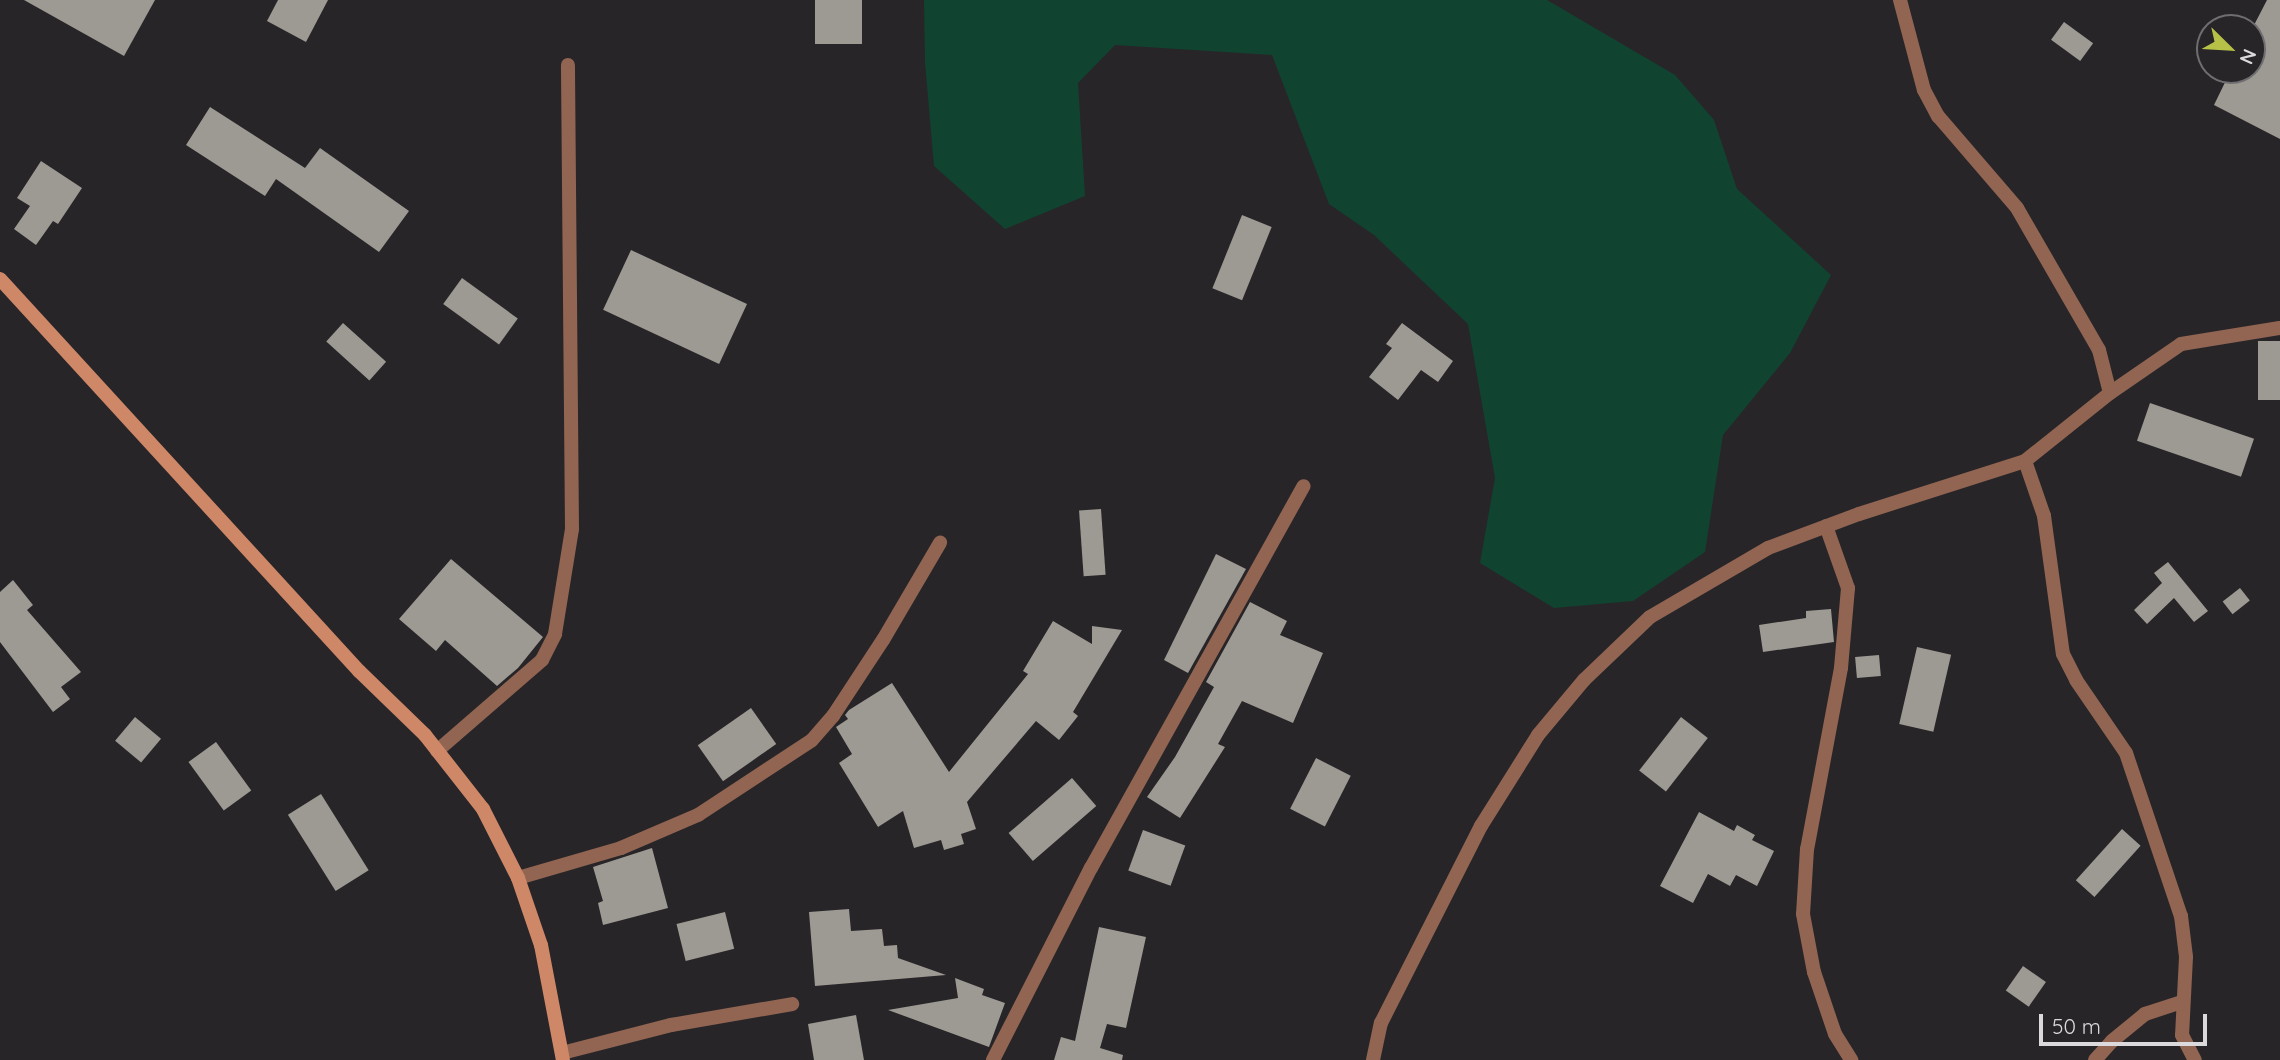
<!DOCTYPE html>
<html>
<head>
<meta charset="utf-8">
<style>
  body { margin:0 }
  #map { position:relative; width:2280px; height:1060px; overflow:hidden; background:#282529; font-family:Quicksand,sans-serif }
  div>[style] { position:absolute }
  .green>* { inset:0; background:#104430 }
  .building>* { inset:0; background:#9d9993; transform-origin:0 0 }
  .street>* { height:14px; margin:-7px; padding:0 7px; transform-origin:7px; border-radius:7px; background:#916551 }
  .secondary>* { height:14px; margin:-7px; padding:0 7px; transform-origin:7px; border-radius:7px; background:#ce8767 }
  span { translate:-50% -50%; white-space:nowrap; text-align:center; line-height:1.15; -webkit-text-stroke:7px #282529; paint-order:stroke }
  .north { position:absolute; left:2196px; top:14px; width:70px; height:70px; box-sizing:border-box; background:#282529; border:2px solid #706d71; border-radius:50%; rotate:114deg; font-size:19px; font-weight:700; line-height:28px; text-align:center; color:#dbd9dc }
  .north::after { content:''; display:block; margin:auto; width:24px; height:32px; background:#b8c147; clip-path:polygon(50% 0,100% 100%,50% 72%,0 100%) }
  .scale { position:absolute; left:2039px; top:1014px; width:168px; height:32px; box-sizing:border-box; border:4px solid #dbd9dc; border-top:0; padding-left:9px; font-size:21px; line-height:24px; white-space:nowrap; color:#dbd9dc; -webkit-text-stroke:5px #282529; paint-order:stroke }
</style>
</head>
<body>
<div id="map">
  <div class="green">
    <div style="clip-path:polygon(924px 0,1547px 0,1675px 75px,1714px 120px,1737px 189px,1831px 275px,1790px 353px,1723px 435px,1705px 552px,1633px 601px,1554px 608px,1480px 563px,1495px 478px,1468px 324px,1374px 235px,1329px 204px,1272px 55px,1115px 45px,1078px 83px,1085px 196px,1005px 229px,934px 166px,925px 62px)"></div>
  </div>
  <div class="building">
    <div style="clip-path:polygon(24px 0,155px 0,124px 56px)"></div>
    <div style="clip-path:polygon(278px 0,328px 0,306px 42px,267px 21px)"></div>
    <div style="left:815px;top:0;width:47px;height:44px"></div>
    <div style="clip-path:polygon(2267px 0,2280px 0,2280px 139px,2214px 105px,2231px 70px,2252px 70px,2252px 29px)"></div>
    <div style="left:2064px;top:22px;width:36px;height:22px;rotate:36deg"></div>
    <div style="clip-path:polygon(210px 107px,305px 168px,320px 148px,409px 211px,379px 252px,276px 179px,265px 196px,186px 145px)"></div>
    <div style="clip-path:polygon(41px 161px,82px 188px,58px 224px,53px 221px,36px 245px,14px 229px,30px 206px,17px 198px)"></div>
    <div style="left:1242px;top:215px;width:32px;height:79px;rotate:22deg"></div>
    <div style="left:631px;top:250px;width:128px;height:66px;rotate:25deg"></div>
    <div style="left:462px;top:278px;width:69px;height:32px;rotate:36deg"></div>
    <div style="left:343px;top:323px;width:58px;height:25px;rotate:42deg"></div>
    <div style="clip-path:polygon(1402px 323px,1453px 361px,1438px 382px,1421px 370px,1398px 400px,1369px 377px,1392px 348px,1386px 344px)"></div>
    <div style="left:2280px;top:341px;width:59px;height:22px;rotate:90deg"></div>
    <div style="left:2150px;top:403px;width:110px;height:40px;rotate:19deg"></div>
    <div style="left:1101px;top:509px;width:66px;height:22px;rotate:86deg"></div>
    <div style="clip-path:polygon(1216px 554px,1246px 569px,1188px 673px,1164px 660px)"></div>
    <div style="clip-path:polygon(451px 559px,543px 637px,518px 668px,497px 686px,445px 640px,436px 651px,399px 619px)"></div>
    <div style="clip-path:polygon(2168px 562px,2208px 611px,2194px 622px,2174px 598px,2147px 624px,2134px 610px,2162px 583px,2154px 573px)"></div>
    <div style="clip-path:polygon(13px 580px,33px 605px,27px 610px,81px 672px,61px 687px,70px 699px,53px 712px,0 642px,0 592px)"></div>
    <div style="left:2240px;top:588px;width:16px;height:22px;rotate:52deg"></div>
    <div style="clip-path:polygon(1250px 602px,1287px 621px,1280px 635px,1323px 653px,1293px 723px,1242px 701px,1218px 744px,1225px 747px,1180px 818px,1147px 797px,1175px 757px,1214px 687px,1206px 682px)"></div>
    <div style="clip-path:polygon(1831px 609px,1834px 642px,1763px 652px,1759px 625px,1806px 618px,1806px 611px)"></div>
    <div style="clip-path:polygon(1053px 621px,1092px 644px,1092px 626px,1122px 630px,1073px 712px,1078px 716px,1059px 740px,1036px 721px,967px 802px,976px 829px,961px 834px,964px 844px,944px 850px,941px 840px,914px 848px,903px 811px,878px 827px,839px 763px,852px 754px,836px 727px,848px 719px,845px 715px,849px 710px,892px 683px,949px 772px,1028px 674px,1023px 671px)"></div>
    <div style="left:1917px;top:647px;width:35px;height:79px;rotate:13deg"></div>
    <div style="left:1879px;top:655px;width:21px;height:24px;rotate:85deg"></div>
    <div style="left:751px;top:708px;width:44px;height:65px;rotate:55deg"></div>
    <div style="left:135px;top:717px;width:34px;height:31px;rotate:40deg"></div>
    <div style="left:1681px;top:717px;width:34px;height:68px;rotate:38deg"></div>
    <div style="left:216px;top:742px;width:60px;height:34px;rotate:54deg"></div>
    <div style="left:1316px;top:758px;width:39px;height:57px;rotate:27deg"></div>
    <div style="left:1072px;top:778px;width:37px;height:84px;rotate:49deg"></div>
    <div style="left:321px;top:794px;width:90px;height:39px;rotate:58deg"></div>
    <div style="clip-path:polygon(1699px 812px,1734px 831px,1737px 825px,1755px 835px,1752px 840px,1774px 851px,1757px 886px,1736px 875px,1730px 886px,1708px 874px,1693px 903px,1660px 886px)"></div>
    <div style="left:2122px;top:829px;width:25px;height:69px;rotate:42deg"></div>
    <div style="left:1143px;top:830px;width:45px;height:43px;rotate:20deg"></div>
    <div style="clip-path:polygon(652px 848px,668px 908px,603px 925px,598px 903px,603px 901px,593px 867px)"></div>
    <div style="clip-path:polygon(849px 909px,851px 931px,882px 929px,884px 946px,897px 945px,898px 958px,946px 975px,815px 986px,809px 912px)"></div>
    <div style="left:725px;top:912px;width:38px;height:50px;rotate:76deg"></div>
    <div style="clip-path:polygon(1099px 927px,1146px 937px,1126px 1028px,1107px 1024px,1100px 1048px,1123px 1055px,1122px 1060px,1054px 1060px,1061px 1037px,1075px 1041px)"></div>
    <div style="left:2023px;top:966px;width:28px;height:30px;rotate:35deg"></div>
    <div style="clip-path:polygon(955px 978px,984px 989px,982px 995px,1005px 1003px,989px 1047px,888px 1010px,958px 998px)"></div>
    <div style="clip-path:polygon(856px 1015px,864px 1060px,814px 1060px,808px 1024px)"></div>
  </div>
  <div class="street">
    <div style="left:1900px;top:0;width:93px;rotate:75.1deg"></div>
    <div style="left:1924px;top:90px;width:30px;rotate:62deg"></div>
    <div style="left:1938px;top:116px;width:121px;rotate:49.3deg"></div>
    <div style="left:2017px;top:208px;width:164px;rotate:60deg"></div>
    <div style="left:2099px;top:350px;width:44px;rotate:75.7deg"></div>
    <div style="left:2025px;top:461px;width:58px;rotate:70.9deg"></div>
    <div style="left:2044px;top:516px;width:139px;rotate:82.2deg"></div>
    <div style="left:2063px;top:654px;width:29px;rotate:63deg"></div>
    <div style="left:2076px;top:680px;width:88px;rotate:55.6deg"></div>
    <div style="left:2126px;top:753px;width:172px;rotate:71.4deg"></div>
    <div style="left:2181px;top:916px;width:41px;rotate:83deg"></div>
    <div style="left:2186px;top:957px;width:78px;rotate:92.9deg"></div>
    <div style="left:2182px;top:1035px;width:28px;rotate:63deg"></div>
    <div style="left:1826px;top:526px;width:66px;rotate:70.5deg"></div>
    <div style="left:1848px;top:588px;width:80px;rotate:95deg"></div>
    <div style="left:1841px;top:668px;width:184px;rotate:100.6deg"></div>
    <div style="left:1807px;top:849px;width:65px;rotate:93.5deg"></div>
    <div style="left:1803px;top:914px;width:59px;rotate:79.3deg"></div>
    <div style="left:1814px;top:972px;width:65px;rotate:71.3deg"></div>
    <div style="left:1835px;top:1034px;width:31px;rotate:58deg"></div>
    <div style="left:437px;top:751px;width:139px;rotate:-40.9deg"></div>
    <div style="left:542px;top:660px;width:29px;rotate:-63deg"></div>
    <div style="left:555px;top:634px;width:106px;rotate:-80.8deg"></div>
    <div style="left:572px;top:529px;width:464px;rotate:-90.5deg"></div>
    <div style="left:518px;top:878px;width:107px;rotate:-16.2deg"></div>
    <div style="left:621px;top:848px;width:84px;rotate:-23.2deg"></div>
    <div style="left:698px;top:815px;width:136px;rotate:-33.3deg"></div>
    <div style="left:812px;top:740px;width:32px;rotate:-49deg"></div>
    <div style="left:833px;top:716px;width:91px;rotate:-56.7deg"></div>
    <div style="left:883px;top:640px;width:113px;rotate:-59.6deg"></div>
    <div style="left:562px;top:1053px;width:113px;rotate:-14.4deg"></div>
    <div style="left:671px;top:1025px;width:123px;rotate:-9.8deg"></div>
    <div style="left:993px;top:1060px;width:216px;rotate:-63deg"></div>
    <div style="left:1091px;top:868px;width:437px;rotate:-60.9deg"></div>
    <div style="left:1373px;top:1060px;width:38px;rotate:-78deg"></div>
    <div style="left:1381px;top:1023px;width:221px;rotate:-63.1deg"></div>
    <div style="left:1481px;top:826px;width:107px;rotate:-57.9deg"></div>
    <div style="left:1538px;top:735px;width:72px;rotate:-50.1deg"></div>
    <div style="left:1584px;top:680px;width:91px;rotate:-43.7deg"></div>
    <div style="left:1650px;top:617px;width:137px;rotate:-30.3deg"></div>
    <div style="left:1768px;top:548px;width:97px;rotate:-20.5deg"></div>
    <div style="left:1859px;top:514px;width:174px;rotate:-17.7deg"></div>
    <div style="left:2025px;top:461px;width:109px;rotate:-38.7deg"></div>
    <div style="left:2110px;top:393px;width:86px;rotate:-34.6deg"></div>
    <div style="left:2181px;top:344px;width:100px;rotate:-9.2deg"></div>
    <div style="left:2095px;top:1060px;width:25px;rotate:-48deg"></div>
    <div style="left:2112px;top:1041px;width:43px;rotate:-39.3deg"></div>
    <div style="left:2145px;top:1014px;width:39px;rotate:-18deg"></div>
  </div>
  <div class="secondary">
    <div style="left:0;top:279px;width:532px;rotate:47.52deg"></div>
    <div style="left:359px;top:671px;width:92px;rotate:44.1deg"></div>
    <div style="left:425px;top:735px;width:94px;rotate:51.9deg"></div>
    <div style="left:483px;top:809px;width:77px;rotate:63.1deg"></div>
    <div style="left:518px;top:878px;width:71px;rotate:71.1deg"></div>
    <div style="left:541px;top:945px;width:117px;rotate:79.2deg"></div>
  </div>
  <div class="north">N</div>
  <div class="scale">50 m</div>
</div>
</body>
</html>
